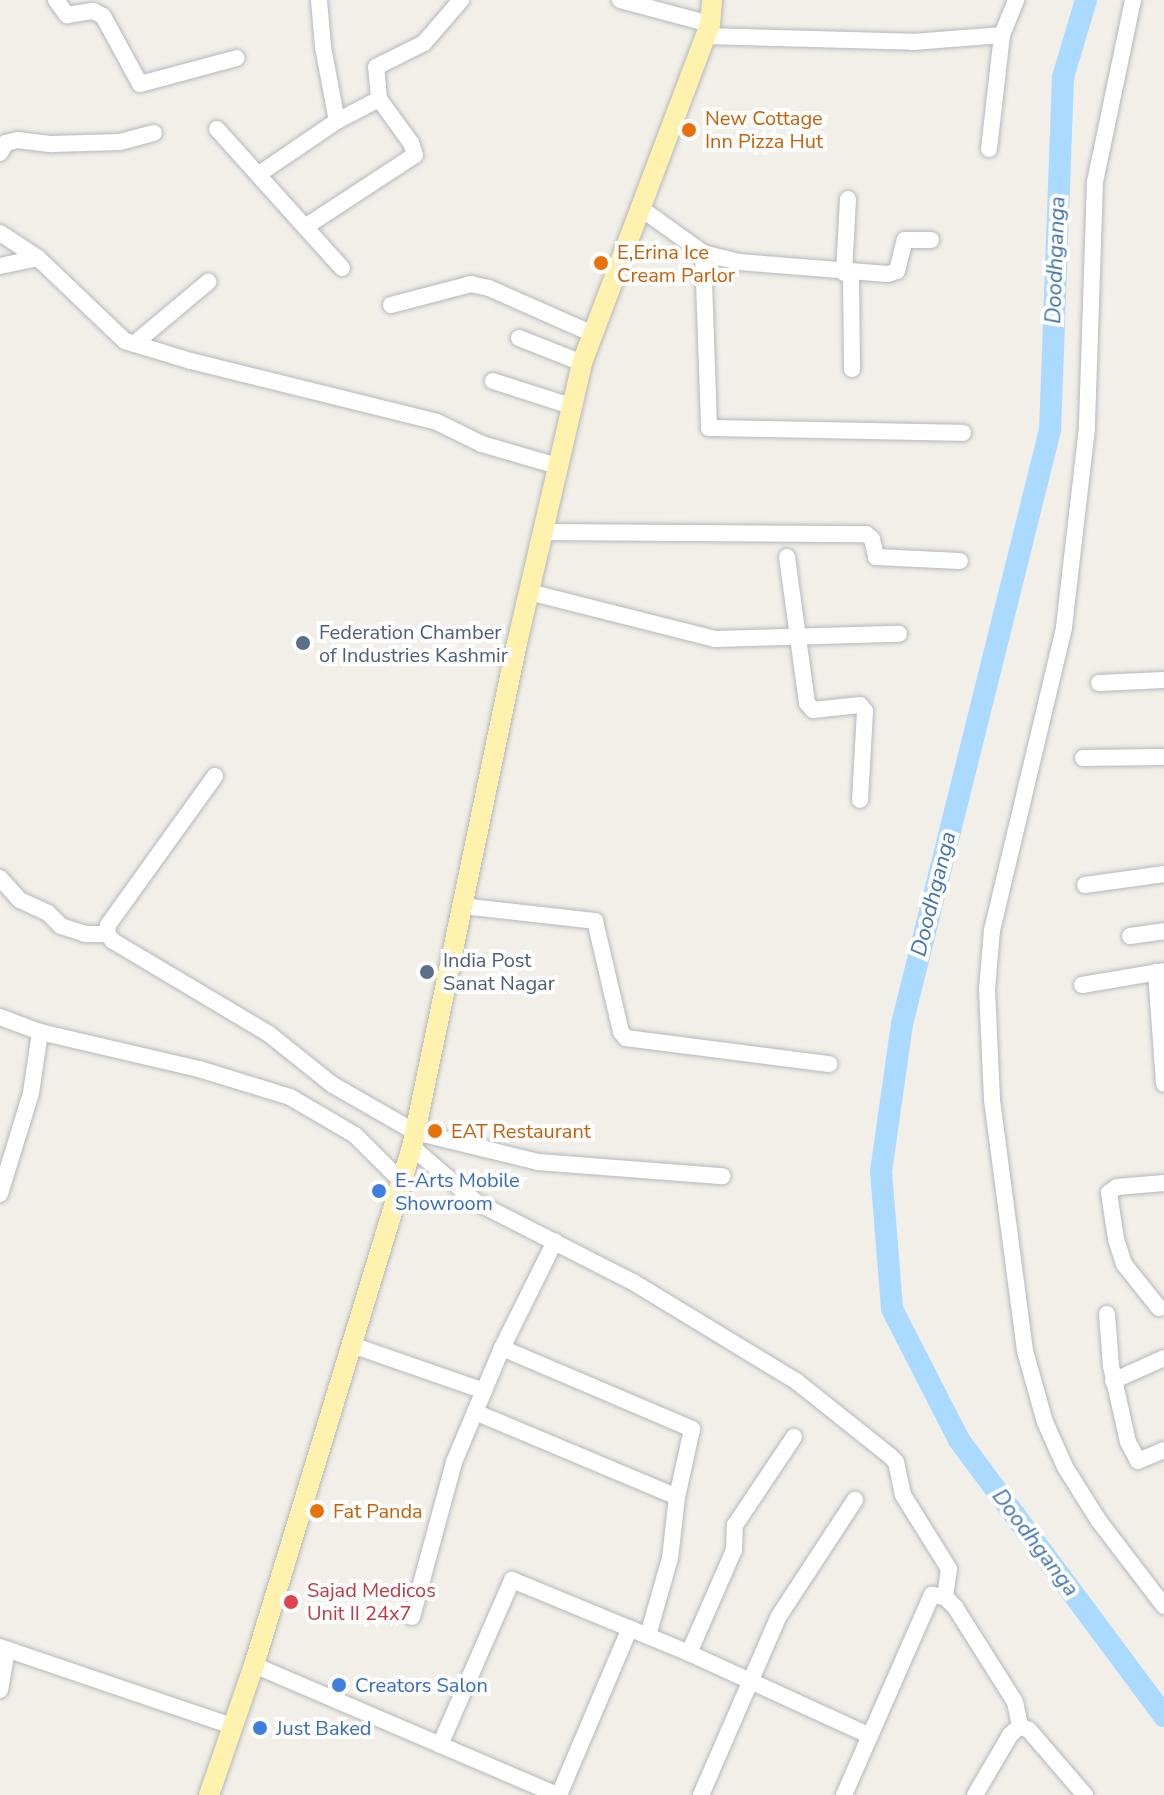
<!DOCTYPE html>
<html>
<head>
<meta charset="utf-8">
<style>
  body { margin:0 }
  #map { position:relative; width:1164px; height:1795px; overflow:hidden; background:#f1efe8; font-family:"Nunito Sans",sans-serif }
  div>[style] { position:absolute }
  .river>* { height:22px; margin:-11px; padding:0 11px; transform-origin:11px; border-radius:11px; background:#aadaff }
  .roads { filter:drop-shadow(0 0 2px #b5b8bc) drop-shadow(0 0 2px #b5b8bc) }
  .minor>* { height:16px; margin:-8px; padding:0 8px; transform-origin:8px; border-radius:8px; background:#fff }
  .major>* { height:20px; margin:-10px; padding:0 10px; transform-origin:10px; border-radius:10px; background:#fff2af }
  .dots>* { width:22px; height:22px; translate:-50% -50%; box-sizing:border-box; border:4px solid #fff; border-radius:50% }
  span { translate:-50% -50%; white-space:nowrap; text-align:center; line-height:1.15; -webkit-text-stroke:8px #fff; paint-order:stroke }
  .food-label { font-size:20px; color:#c56008 }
  .left { translate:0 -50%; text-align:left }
  .service-label { font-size:20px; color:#4e5e75 }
  .shop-label { font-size:20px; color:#366cbe }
  .health-label { font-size:20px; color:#be3a42 }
  .water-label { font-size:22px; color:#4174aa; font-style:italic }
</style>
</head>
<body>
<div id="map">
  <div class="river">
    <div style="left:1086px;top:0;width:80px;rotate:106.6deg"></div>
    <div style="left:1063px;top:77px;width:353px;rotate:92.1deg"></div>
    <div style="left:1050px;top:430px;width:612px;rotate:103.99deg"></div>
    <div style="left:902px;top:1024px;width:148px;rotate:98.1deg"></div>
    <div style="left:881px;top:1171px;width:138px;rotate:85.4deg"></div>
    <div style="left:892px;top:1309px;width:147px;rotate:62.9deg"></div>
    <div style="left:959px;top:1440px;width:344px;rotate:53.4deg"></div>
  </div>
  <div class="roads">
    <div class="minor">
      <div style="left:56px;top:0;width:19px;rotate:54deg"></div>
      <div style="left:67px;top:15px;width:26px;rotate:-9deg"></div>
      <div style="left:93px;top:11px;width:11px;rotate:27deg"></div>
      <div style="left:103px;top:16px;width:77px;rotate:61.4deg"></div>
      <div style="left:140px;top:84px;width:100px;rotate:-15deg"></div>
      <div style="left:319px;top:0;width:47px;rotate:85.1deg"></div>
      <div style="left:323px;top:47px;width:75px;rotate:79.3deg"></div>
      <div style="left:620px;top:0;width:93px;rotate:14.9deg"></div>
      <div style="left:1133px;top:0;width:186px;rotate:101.8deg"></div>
      <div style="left:1095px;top:182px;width:246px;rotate:91.9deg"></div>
      <div style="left:1087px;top:428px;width:201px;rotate:96.6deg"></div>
      <div style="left:1064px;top:628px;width:310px;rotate:103.4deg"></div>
      <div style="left:992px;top:930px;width:59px;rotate:94.8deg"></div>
      <div style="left:987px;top:989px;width:111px;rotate:87.4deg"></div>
      <div style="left:992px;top:1100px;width:253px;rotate:82.5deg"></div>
      <div style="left:1025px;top:1351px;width:74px;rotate:74.3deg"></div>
      <div style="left:1045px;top:1422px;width:49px;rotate:66deg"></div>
      <div style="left:1065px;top:1467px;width:64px;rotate:57.8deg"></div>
      <div style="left:1099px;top:1521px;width:107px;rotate:52.6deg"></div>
      <div style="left:704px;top:36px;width:209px;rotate:1.6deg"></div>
      <div style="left:913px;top:42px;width:89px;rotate:-4.5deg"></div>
      <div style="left:1002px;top:35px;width:38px;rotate:-68deg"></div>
      <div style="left:217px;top:129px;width:132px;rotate:48.1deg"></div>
      <div style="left:989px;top:149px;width:115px;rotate:-83.5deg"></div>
      <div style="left:0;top:153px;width:12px;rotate:-59deg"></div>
      <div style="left:6px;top:143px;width:11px;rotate:-15deg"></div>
      <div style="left:17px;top:140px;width:35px;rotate:7deg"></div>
      <div style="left:52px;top:144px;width:68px;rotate:-1.7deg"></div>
      <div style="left:120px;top:142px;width:35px;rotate:-15deg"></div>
      <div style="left:259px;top:174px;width:94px;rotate:-34.2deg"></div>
      <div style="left:337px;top:121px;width:47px;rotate:-27.6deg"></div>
      <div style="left:639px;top:207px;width:79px;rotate:35.7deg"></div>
      <div style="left:703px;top:253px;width:37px;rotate:14deg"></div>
      <div style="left:739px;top:262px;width:149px;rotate:4.6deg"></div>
      <div style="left:888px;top:274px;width:9px;rotate:-18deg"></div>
      <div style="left:897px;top:271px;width:32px;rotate:-76deg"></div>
      <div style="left:905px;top:240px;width:26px"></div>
      <div style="left:0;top:233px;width:45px;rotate:33.3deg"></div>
      <div style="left:38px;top:258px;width:120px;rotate:43.7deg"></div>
      <div style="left:125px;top:341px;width:69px;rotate:16.9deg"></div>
      <div style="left:191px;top:361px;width:253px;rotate:13.9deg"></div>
      <div style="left:437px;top:422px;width:50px;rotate:26.1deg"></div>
      <div style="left:482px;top:444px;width:78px;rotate:16.3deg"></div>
      <div style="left:703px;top:253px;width:175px;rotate:88deg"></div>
      <div style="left:709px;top:428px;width:254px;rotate:1.1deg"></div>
      <div style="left:0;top:266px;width:39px;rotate:-12deg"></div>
      <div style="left:342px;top:268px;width:55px;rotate:-132.1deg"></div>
      <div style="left:305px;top:227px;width:131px;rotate:-33.2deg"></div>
      <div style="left:415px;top:155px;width:13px;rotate:-108deg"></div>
      <div style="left:411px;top:143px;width:54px;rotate:-126deg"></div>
      <div style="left:379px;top:99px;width:32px;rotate:-95deg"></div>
      <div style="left:376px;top:67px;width:54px;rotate:-26.6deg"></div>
      <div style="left:424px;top:43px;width:57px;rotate:-49.3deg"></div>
      <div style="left:844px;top:273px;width:74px;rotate:-86.9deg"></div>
      <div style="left:851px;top:273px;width:96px;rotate:89.4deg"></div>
      <div style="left:391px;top:305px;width:83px;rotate:-14.7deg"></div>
      <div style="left:471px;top:284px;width:18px;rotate:13deg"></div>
      <div style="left:489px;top:288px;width:114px;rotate:23.9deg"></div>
      <div style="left:519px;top:338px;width:68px;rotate:21.6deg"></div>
      <div style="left:134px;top:344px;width:97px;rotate:-40deg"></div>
      <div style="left:493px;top:381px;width:82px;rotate:17.8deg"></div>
      <div style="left:543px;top:532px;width:323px;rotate:0.4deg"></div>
      <div style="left:866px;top:534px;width:8px;rotate:40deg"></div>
      <div style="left:872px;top:539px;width:18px;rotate:77deg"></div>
      <div style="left:876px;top:557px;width:84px;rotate:2.7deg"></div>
      <div style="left:787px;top:557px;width:147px;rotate:82.2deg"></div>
      <div style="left:807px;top:703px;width:9px;rotate:49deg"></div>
      <div style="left:813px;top:710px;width:47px;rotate:-6.1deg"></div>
      <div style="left:860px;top:705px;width:8px;rotate:50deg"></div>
      <div style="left:865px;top:711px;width:89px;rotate:93.2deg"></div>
      <div style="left:529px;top:592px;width:192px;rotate:14.2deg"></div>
      <div style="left:715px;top:639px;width:184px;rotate:-1.6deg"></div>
      <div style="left:1099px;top:683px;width:65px;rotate:-2.6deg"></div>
      <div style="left:1083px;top:758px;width:81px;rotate:-0.7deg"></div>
      <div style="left:215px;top:776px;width:183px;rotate:125.7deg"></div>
      <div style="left:108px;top:925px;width:9px;rotate:96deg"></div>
      <div style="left:107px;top:934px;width:9px;rotate:49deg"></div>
      <div style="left:113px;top:941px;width:182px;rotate:30.8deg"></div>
      <div style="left:269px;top:1034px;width:82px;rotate:38.6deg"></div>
      <div style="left:333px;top:1085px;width:95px;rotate:29.8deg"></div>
      <div style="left:415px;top:1132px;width:127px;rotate:13.7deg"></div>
      <div style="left:538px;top:1162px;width:185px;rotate:4.4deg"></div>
      <div style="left:0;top:878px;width:30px;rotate:48deg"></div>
      <div style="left:20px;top:900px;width:31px;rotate:25deg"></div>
      <div style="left:48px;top:913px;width:18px;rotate:45deg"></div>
      <div style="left:61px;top:926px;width:25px;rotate:18deg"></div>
      <div style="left:85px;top:934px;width:22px"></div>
      <div style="left:1085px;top:885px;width:80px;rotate:-7.9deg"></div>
      <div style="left:462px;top:906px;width:134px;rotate:6.4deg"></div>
      <div style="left:595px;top:921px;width:114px;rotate:76.8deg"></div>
      <div style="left:621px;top:1032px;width:8px;rotate:50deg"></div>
      <div style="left:626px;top:1038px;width:205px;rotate:7.3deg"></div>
      <div style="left:1130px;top:936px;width:34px;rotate:-8deg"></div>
      <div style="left:1156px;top:972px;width:112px;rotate:85.9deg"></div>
      <div style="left:1082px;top:985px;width:83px;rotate:-9.7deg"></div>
      <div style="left:0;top:1017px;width:43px;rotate:20.6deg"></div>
      <div style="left:40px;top:1032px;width:163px;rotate:13.1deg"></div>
      <div style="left:199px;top:1069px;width:95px;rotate:17.1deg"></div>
      <div style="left:290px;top:1097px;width:75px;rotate:30.3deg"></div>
      <div style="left:355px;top:1135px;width:66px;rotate:45deg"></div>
      <div style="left:412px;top:1147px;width:84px;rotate:40.7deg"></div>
      <div style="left:476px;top:1202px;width:176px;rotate:27deg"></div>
      <div style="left:633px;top:1282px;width:191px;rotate:31.3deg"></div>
      <div style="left:796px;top:1381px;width:120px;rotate:38.6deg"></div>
      <div style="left:890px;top:1456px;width:8px;rotate:45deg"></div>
      <div style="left:896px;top:1462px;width:34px;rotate:78deg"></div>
      <div style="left:903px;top:1495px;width:87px;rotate:58.1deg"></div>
      <div style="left:949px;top:1569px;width:28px;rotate:98deg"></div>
      <div style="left:0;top:1194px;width:106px;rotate:-72.9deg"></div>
      <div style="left:31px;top:1093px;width:62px;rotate:-81.6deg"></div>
      <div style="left:1159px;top:1308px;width:56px;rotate:-128.5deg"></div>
      <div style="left:1124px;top:1264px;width:26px;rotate:-108deg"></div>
      <div style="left:1116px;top:1239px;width:47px;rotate:-98.7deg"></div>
      <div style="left:1109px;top:1193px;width:10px;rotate:-37deg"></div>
      <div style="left:1117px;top:1187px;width:47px;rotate:-4.9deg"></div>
      <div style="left:1107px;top:1314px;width:52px;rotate:85.6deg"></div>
      <div style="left:1111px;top:1366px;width:78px;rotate:77.4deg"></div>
      <div style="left:1128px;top:1442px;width:21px;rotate:62deg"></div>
      <div style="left:1138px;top:1461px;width:28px;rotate:-23deg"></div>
      <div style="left:352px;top:1345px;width:140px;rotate:19.2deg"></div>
      <div style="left:502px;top:1348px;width:207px;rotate:23.1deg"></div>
      <div style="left:692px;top:1429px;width:70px;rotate:102.4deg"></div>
      <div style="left:677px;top:1497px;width:61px;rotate:96.5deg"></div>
      <div style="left:670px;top:1558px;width:80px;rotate:105.9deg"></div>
      <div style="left:1113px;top:1381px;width:56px;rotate:-24.3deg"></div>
      <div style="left:475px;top:1412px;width:219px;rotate:22.8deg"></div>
      <div style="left:412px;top:1617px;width:161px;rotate:-74.8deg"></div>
      <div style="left:454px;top:1462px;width:124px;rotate:-67.2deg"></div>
      <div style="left:502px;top:1348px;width:119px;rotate:-63.6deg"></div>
      <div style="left:0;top:1647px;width:245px;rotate:18.8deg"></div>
      <div style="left:689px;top:1653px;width:112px;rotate:-66.4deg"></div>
      <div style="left:734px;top:1550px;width:25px;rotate:-88deg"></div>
      <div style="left:735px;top:1525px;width:106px;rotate:-56.2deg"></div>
      <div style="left:254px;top:1665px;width:330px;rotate:23.2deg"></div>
      <div style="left:0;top:1690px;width:41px;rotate:-80.1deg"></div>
      <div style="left:440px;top:1745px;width:180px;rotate:-66.4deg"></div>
      <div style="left:512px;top:1580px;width:191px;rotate:22.4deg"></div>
      <div style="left:689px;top:1653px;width:199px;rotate:24.6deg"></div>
      <div style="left:559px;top:1795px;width:181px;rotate:-67deg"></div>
      <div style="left:701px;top:1795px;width:195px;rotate:-66.5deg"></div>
      <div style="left:779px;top:1616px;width:139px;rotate:-56.8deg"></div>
      <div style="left:844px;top:1795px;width:219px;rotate:-66.3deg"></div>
      <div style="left:932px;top:1595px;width:13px;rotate:9deg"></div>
      <div style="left:945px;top:1597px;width:14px;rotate:45deg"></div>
      <div style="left:955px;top:1607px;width:112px;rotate:57.7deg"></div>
      <div style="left:1015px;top:1702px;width:25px;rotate:78deg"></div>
      <div style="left:975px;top:1795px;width:69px;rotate:-59.7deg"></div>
      <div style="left:1010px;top:1735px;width:13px;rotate:-42deg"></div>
      <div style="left:1020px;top:1726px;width:10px;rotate:24deg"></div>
      <div style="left:1029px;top:1730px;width:86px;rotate:49.3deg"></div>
    </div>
    <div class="major">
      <div style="left:209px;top:1795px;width:138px;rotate:-70.9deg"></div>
      <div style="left:254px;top:1665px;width:542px;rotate:-73.04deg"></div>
      <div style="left:412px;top:1147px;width:515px;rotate:-78.23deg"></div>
      <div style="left:517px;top:643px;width:287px;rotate:-76.9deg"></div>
      <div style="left:582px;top:363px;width:362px;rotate:-69.3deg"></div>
      <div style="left:710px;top:24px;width:24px;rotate:-85deg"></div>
    </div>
  </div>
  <div class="dots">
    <div style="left:689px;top:130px;background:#e8710a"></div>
    <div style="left:601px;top:263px;background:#e8710a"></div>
    <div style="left:303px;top:643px;background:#5c6f8a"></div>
    <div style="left:427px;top:972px;background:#5c6f8a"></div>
    <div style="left:435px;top:1131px;background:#e8710a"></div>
    <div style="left:379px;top:1191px;background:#3f7fe0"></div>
    <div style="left:317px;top:1511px;background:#e8710a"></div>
    <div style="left:291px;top:1602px;background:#e0444e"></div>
    <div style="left:339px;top:1685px;background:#3f7fe0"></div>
    <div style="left:260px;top:1728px;background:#3f7fe0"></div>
  </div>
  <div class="food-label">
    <span class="left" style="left:705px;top:130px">New Cottage<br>Inn Pizza Hut</span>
    <span class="left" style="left:617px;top:264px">E,Erina Ice<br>Cream Parlor</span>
    <span class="left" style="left:451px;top:1131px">EAT Restaurant</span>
    <span class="left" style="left:333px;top:1511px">Fat Panda</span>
  </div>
  <div class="service-label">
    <span class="left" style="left:319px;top:644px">Federation Chamber<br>of Industries Kashmir</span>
    <span class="left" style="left:443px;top:972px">India Post<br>Sanat Nagar</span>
  </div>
  <div class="shop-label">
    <span class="left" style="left:395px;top:1192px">E-Arts Mobile<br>Showroom</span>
    <span class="left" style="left:355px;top:1685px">Creators Salon</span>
    <span class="left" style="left:276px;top:1728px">Just Baked</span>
  </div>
  <div class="health-label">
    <span class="left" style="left:307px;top:1602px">Sajad Medicos<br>Unit II 24x7</span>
  </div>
  <div class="water-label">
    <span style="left:1056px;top:260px;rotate:-88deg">Doodhganga</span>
    <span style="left:934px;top:894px;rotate:-76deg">Doodhganga</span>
    <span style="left:1035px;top:1543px;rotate:53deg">Doodhganga</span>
  </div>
</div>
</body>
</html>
